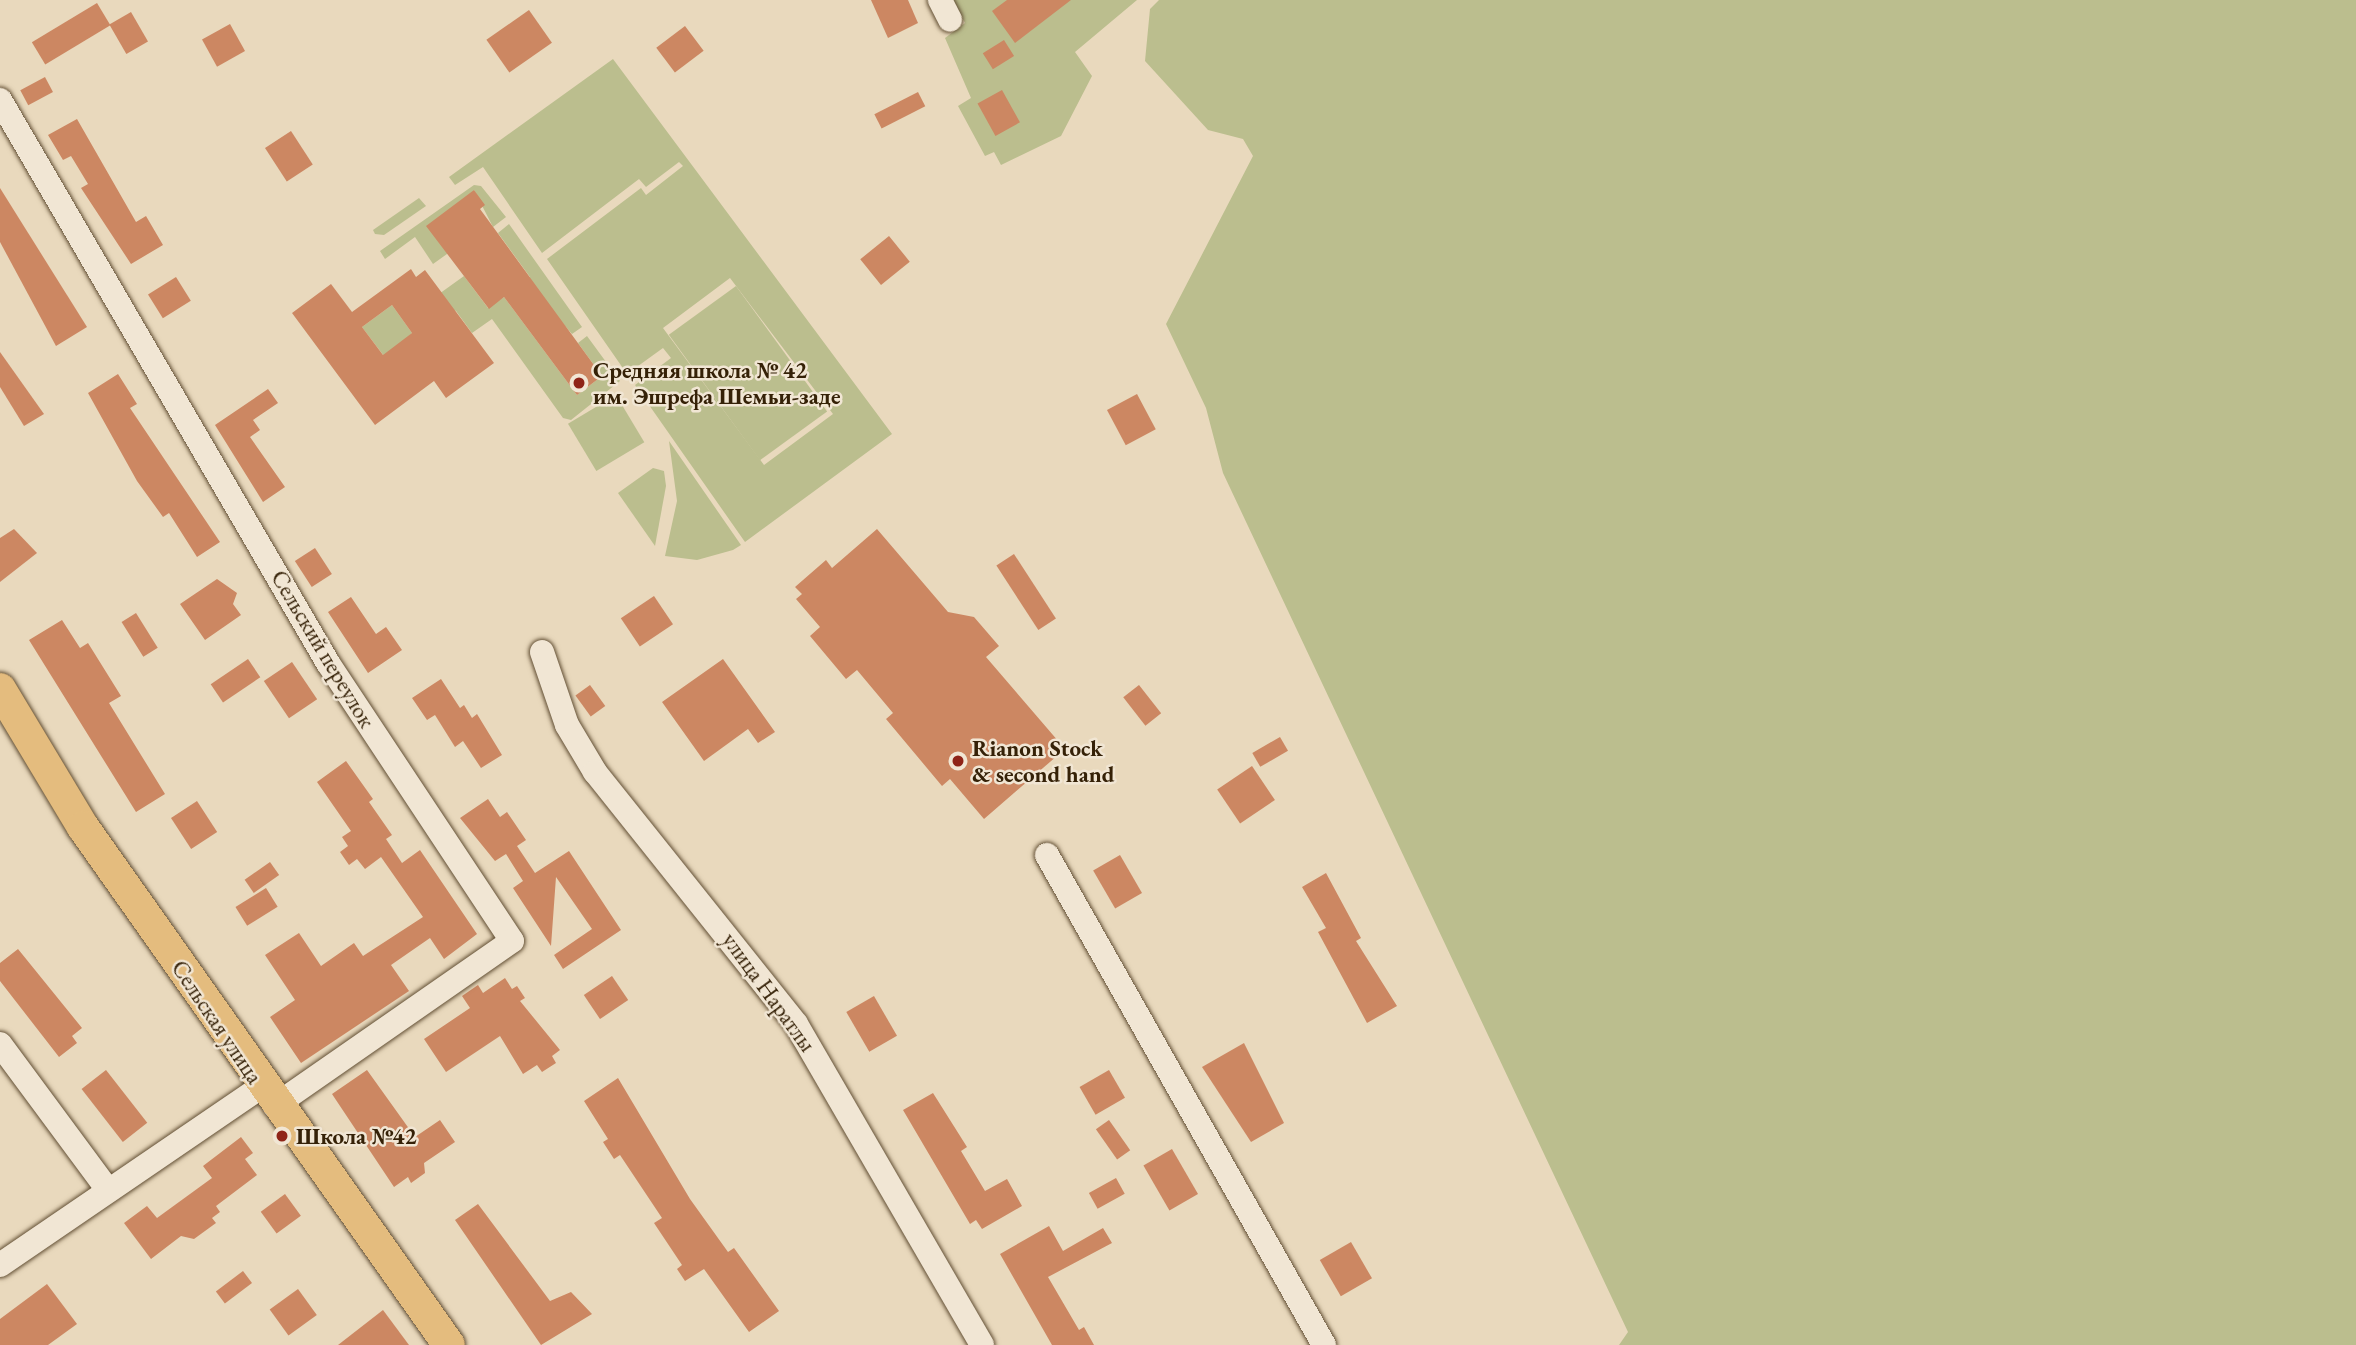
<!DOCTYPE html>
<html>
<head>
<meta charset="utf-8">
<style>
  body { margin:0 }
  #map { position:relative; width:2356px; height:1345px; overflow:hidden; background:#e9d9bd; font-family:"EB Garamond",serif }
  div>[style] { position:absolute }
  .green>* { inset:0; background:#bbbe8e; transform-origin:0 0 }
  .building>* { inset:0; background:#cc8762; transform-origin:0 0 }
  .roads { filter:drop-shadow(0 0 2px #624f34) drop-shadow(0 0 2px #624f34) }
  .minor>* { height:24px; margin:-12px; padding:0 12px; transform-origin:12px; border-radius:12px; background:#f1e6d4 }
  .major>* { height:32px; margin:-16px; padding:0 16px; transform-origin:16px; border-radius:16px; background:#e4bc7e }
  .dots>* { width:19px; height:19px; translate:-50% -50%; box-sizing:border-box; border:4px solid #f1e6d4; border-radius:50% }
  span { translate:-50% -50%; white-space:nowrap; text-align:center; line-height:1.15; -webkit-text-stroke:5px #f1e6d4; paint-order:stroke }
  .poi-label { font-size:23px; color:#352107; font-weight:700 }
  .left { translate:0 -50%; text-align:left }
  .street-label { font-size:23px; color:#352107 }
</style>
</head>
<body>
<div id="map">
  <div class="green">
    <div style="clip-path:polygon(953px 0,1137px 0,1075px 52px,1092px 76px,1061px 136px,1001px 165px,994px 152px,985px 156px,958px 106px,971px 98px,945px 38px,965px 23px)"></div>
    <div style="clip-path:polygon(1159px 0,2356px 0,2356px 1345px,1619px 1345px,1628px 1332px,1223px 473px,1206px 408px,1166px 324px,1253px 156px,1243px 139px,1208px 130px,1145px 61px,1150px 9px)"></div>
    <div style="clip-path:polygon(evenodd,613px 59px,892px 434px,745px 542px,635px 385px,671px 358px,663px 348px,627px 374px,547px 259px,641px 188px,646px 195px,683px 166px,679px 162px,646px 187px,639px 179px,542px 253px,483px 167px,455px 185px,449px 177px,613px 59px,730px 278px,833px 414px,764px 465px,663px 328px,730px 278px)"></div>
    <div style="clip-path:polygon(474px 185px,481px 186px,506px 217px,493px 227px,474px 190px,447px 254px,433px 264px,415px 237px,385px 259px,380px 251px)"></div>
    <div style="clip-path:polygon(419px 198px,426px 206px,384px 235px,375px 234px,373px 230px)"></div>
    <div style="clip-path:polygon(509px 224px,582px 327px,572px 334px,526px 280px,530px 277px,498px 233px)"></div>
    <div style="clip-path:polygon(464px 276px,488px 308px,504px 297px,577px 395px,602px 376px,578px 343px,587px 336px,620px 381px,571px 420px,563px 418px,492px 319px,472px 333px,456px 311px,432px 299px)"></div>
    <div style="left:736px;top:286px;width:155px;height:83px;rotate:54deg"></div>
    <div style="clip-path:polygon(392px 305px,412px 333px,387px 360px,362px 327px)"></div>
    <div style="left:616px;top:395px;width:55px;height:56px;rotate:59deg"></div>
    <div style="clip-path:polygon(669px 441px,741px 545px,733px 550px,697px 560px,665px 556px,677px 501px)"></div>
    <div style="clip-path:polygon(653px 468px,664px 471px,666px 486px,655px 546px,618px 493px)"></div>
  </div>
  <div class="building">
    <div style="clip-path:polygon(871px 0,908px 0,918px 23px,888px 38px)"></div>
    <div style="clip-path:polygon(1007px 0,1071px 0,1015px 43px,992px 11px)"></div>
    <div style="left:97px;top:3px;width:26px;height:76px;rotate:59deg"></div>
    <div style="left:529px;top:10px;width:40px;height:52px;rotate:55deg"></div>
    <div style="left:131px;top:12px;width:34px;height:25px;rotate:60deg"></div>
    <div style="left:230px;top:24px;width:31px;height:32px;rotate:61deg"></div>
    <div style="left:685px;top:26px;width:31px;height:36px;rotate:53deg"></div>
    <div style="left:1004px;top:40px;width:19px;height:25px;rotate:58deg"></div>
    <div style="left:45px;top:77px;width:17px;height:28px;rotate:62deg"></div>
    <div style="left:1002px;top:90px;width:37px;height:28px;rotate:61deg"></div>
    <div style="left:918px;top:92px;width:16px;height:49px;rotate:63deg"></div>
    <div style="clip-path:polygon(77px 119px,136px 222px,146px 216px,163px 245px,131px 264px,81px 188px,88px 184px,71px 156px,63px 160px,48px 135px)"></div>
    <div style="left:291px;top:131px;width:40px;height:31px;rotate:57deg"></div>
    <div style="clip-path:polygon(0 188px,87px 327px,56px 346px,0 242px)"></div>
    <div style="clip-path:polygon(474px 190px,485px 205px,480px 209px,602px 376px,577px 395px,504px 297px,489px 309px,426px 226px)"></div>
    <div style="left:889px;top:236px;width:33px;height:37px;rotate:51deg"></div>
    <div style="clip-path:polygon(evenodd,411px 269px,416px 277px,425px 270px,494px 363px,446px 398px,434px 381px,375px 425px,292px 313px,331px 284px,352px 312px,411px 269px,392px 305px,412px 333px,383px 355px,362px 327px,392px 305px)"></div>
    <div style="left:176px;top:277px;width:28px;height:33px;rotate:58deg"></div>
    <div style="clip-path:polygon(0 352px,44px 414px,24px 426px,0 387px)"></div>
    <div style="clip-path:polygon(118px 374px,137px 404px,130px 408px,220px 542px,197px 557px,169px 513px,163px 517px,137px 481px,88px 393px)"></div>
    <div style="clip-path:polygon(268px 389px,278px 403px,253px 420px,260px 430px,250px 437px,285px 487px,263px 502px,215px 425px)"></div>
    <div style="left:1137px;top:394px;width:40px;height:34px;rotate:62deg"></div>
    <div style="clip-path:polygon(14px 529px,37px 553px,0 582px,0 538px)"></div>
    <div style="clip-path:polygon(877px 529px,948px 612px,974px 617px,999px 646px,986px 657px,1065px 749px,984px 819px,950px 779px,942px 786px,886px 719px,893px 713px,857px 670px,846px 679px,810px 636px,820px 627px,796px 599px,802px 594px,795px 587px,826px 560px,832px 568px)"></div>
    <div style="left:315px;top:548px;width:31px;height:24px;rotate:57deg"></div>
    <div style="left:1014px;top:554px;width:77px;height:21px;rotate:57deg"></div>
    <div style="clip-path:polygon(217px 579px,237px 593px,233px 604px,241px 615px,205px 640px,180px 604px)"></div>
    <div style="left:654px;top:596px;width:34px;height:40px;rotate:56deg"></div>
    <div style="clip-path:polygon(351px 597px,376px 634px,386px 627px,402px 650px,368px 673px,328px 612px)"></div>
    <div style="left:136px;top:613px;width:41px;height:17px;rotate:58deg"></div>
    <div style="clip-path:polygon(62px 620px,80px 648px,88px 643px,121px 696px,109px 703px,165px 794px,136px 812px,29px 640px)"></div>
    <div style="left:248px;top:659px;width:22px;height:45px;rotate:56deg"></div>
    <div style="clip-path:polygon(723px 659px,775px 732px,758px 743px,748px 729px,704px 761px,662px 702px)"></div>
    <div style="left:292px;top:662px;width:45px;height:34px;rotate:56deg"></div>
    <div style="clip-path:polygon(441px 679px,460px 708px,464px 705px,472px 718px,477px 714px,502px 755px,481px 768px,463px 741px,455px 747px,435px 715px,427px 720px,412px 698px)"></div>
    <div style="left:590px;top:685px;width:26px;height:18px;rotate:54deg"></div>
    <div style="left:1139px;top:685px;width:36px;height:20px;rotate:52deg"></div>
    <div style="left:1280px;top:737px;width:16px;height:32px;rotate:60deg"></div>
    <div style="clip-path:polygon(346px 761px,373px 799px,369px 802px,392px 835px,386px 839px,402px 863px,420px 850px,477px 934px,444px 959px,430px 938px,391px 965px,409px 991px,301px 1063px,270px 1017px,295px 1000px,265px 955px,299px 933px,321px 966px,354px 943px,363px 956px,423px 917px,381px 857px,365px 869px,357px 859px,349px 865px,340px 852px,348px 846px,342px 837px,351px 831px,317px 782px)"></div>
    <div style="left:1252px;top:766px;width:41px;height:42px;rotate:56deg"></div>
    <div style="clip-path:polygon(488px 799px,500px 817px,507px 812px,526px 840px,517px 846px,535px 873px,569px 851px,621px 930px,563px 969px,554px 955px,592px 929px,556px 877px,551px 946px,513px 888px,523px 881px,506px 854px,495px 861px,460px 818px)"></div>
    <div style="left:197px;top:801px;width:37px;height:31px;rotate:57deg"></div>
    <div style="left:1120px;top:855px;width:44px;height:31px;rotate:60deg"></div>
    <div style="left:270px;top:862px;width:16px;height:31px;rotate:55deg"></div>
    <div style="clip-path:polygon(1326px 873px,1361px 938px,1356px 941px,1397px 1006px,1367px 1023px,1318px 932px,1326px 928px,1302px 887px)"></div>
    <div style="left:266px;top:888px;width:22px;height:36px;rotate:58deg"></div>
    <div style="clip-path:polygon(18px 949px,82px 1028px,72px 1036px,77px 1043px,59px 1057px,0 981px,0 963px)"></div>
    <div style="left:612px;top:976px;width:29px;height:34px;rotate:56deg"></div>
    <div style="clip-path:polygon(505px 978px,512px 989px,517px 986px,525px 998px,520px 1001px,560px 1050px,552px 1056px,556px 1063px,542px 1072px,537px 1065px,523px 1074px,500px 1036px,446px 1072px,424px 1039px,470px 1008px,462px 996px,478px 985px,483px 993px)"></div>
    <div style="left:874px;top:996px;width:46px;height:32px;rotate:60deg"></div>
    <div style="clip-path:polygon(1244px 1043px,1284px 1123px,1251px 1142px,1202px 1067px)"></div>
    <div style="left:106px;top:1070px;width:67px;height:31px;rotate:52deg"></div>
    <div style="clip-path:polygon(367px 1070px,415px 1137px,440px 1120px,455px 1142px,424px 1163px,425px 1173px,411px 1183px,408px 1177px,394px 1187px,332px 1094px)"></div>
    <div style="left:1109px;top:1070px;width:32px;height:34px;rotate:60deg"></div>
    <div style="clip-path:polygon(618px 1078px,690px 1199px,728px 1252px,734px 1248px,779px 1311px,749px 1332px,704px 1269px,685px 1281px,677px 1269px,682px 1265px,654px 1223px,662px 1218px,620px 1155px,614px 1159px,603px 1142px,608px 1139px,584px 1101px)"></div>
    <div style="clip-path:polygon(933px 1093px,967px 1147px,961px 1151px,985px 1191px,1007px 1179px,1022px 1206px,982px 1229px,976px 1220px,970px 1224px,903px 1110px)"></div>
    <div style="left:1109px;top:1120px;width:37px;height:16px;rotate:55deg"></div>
    <div style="clip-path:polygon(241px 1137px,253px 1153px,245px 1159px,257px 1175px,216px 1206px,220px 1212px,212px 1218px,216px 1223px,194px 1239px,181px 1236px,151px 1259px,124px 1223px,147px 1206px,157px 1218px,212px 1178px,203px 1166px)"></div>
    <div style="left:1172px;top:1149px;width:52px;height:33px;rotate:60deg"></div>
    <div style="left:1116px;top:1178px;width:18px;height:31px;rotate:61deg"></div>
    <div style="left:285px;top:1194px;width:27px;height:30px;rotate:54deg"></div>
    <div style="clip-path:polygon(478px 1204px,550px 1301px,571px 1292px,592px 1314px,541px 1345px,455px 1220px)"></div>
    <div style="clip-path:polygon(1049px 1226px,1063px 1251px,1103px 1228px,1112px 1243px,1048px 1277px,1079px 1330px,1084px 1327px,1094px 1345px,1052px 1345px,1000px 1254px)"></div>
    <div style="left:1351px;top:1242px;width:42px;height:36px;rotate:60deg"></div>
    <div style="left:243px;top:1271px;width:15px;height:34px;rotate:53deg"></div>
    <div style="clip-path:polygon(47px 1284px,77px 1324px,48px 1345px,0 1345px,0 1319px)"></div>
    <div style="left:298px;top:1289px;width:32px;height:35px;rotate:54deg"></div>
    <div style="clip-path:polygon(383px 1310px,409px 1345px,338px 1345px)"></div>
  </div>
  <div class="roads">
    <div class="minor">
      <div style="left:940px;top:0;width:22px;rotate:63deg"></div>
      <div style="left:0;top:100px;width:652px;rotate:59.78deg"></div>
      <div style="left:328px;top:663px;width:333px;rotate:56.5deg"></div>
      <div style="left:512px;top:941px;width:289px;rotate:145.2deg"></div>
      <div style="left:542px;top:652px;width:77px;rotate:71.1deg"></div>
      <div style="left:567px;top:725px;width:55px;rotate:59.2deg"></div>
      <div style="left:595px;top:772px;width:322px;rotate:51.4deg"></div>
      <div style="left:796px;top:1024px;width:371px;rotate:59.9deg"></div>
      <div style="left:1047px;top:855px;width:563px;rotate:60.52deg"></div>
      <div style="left:0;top:1044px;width:182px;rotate:53.5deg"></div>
      <div style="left:0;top:1265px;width:316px;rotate:-34.3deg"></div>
    </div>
    <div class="major">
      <div style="left:0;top:689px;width:161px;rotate:59deg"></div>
      <div style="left:83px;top:827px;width:634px;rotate:54.76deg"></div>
    </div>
  </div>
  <div class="dots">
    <div style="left:579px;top:383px;background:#8f2418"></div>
    <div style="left:958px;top:761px;background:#8f2418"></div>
    <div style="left:282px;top:1136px;background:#8f2418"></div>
  </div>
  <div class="poi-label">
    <span class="left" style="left:593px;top:383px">Средняя школа № 42<br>им. Эшрефа Шемьи-заде</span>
    <span class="left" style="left:972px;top:761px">Rianon Stock<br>&amp; second hand</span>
    <span class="left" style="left:296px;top:1136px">Школа №42</span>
  </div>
  <div class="street-label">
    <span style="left:323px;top:649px;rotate:59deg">Сельский переулок</span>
    <span style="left:769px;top:992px;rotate:54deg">улица Наратлы</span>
    <span style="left:217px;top:1022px;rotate:56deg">Сельская улица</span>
  </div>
</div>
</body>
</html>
